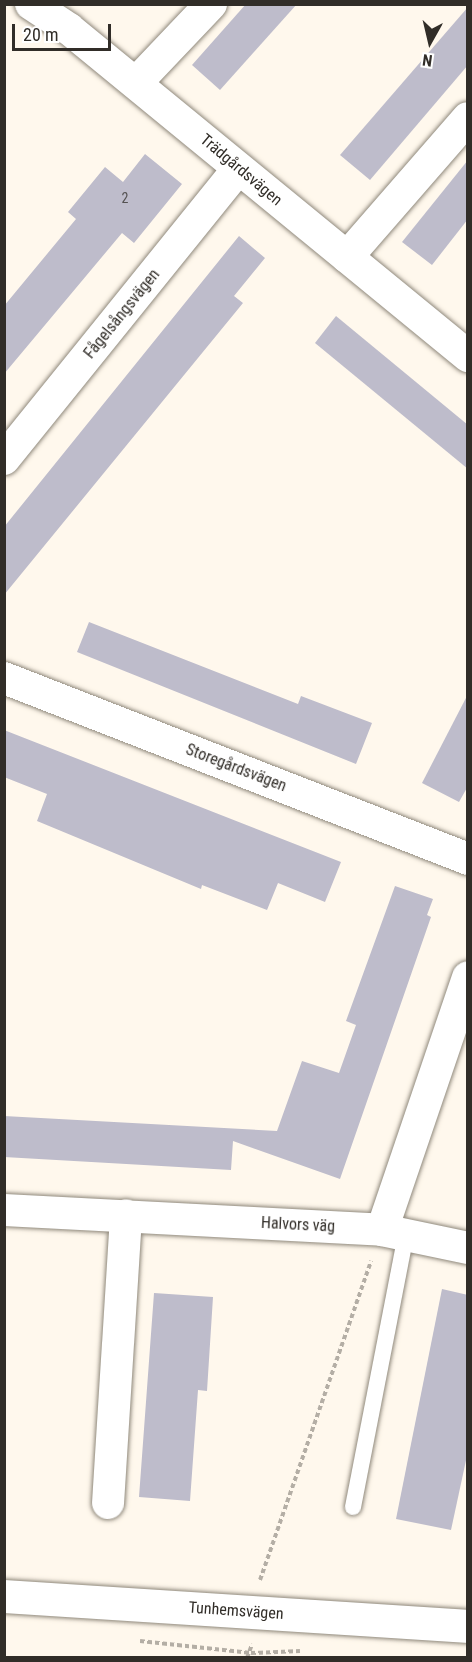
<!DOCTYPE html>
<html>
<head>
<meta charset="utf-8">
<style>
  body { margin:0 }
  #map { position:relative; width:472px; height:1662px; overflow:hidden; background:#fff8ed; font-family:"Roboto Condensed",sans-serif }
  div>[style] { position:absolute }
  .building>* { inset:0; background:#bebccb }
  .path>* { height:4px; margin-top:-2px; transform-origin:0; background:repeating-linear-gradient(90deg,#b4aea5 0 4.5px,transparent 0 7.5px) }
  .roads { filter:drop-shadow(0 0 2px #90897c) drop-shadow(0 0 2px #90897c) }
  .service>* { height:16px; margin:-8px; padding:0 8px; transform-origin:8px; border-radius:8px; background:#fff }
  .minor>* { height:32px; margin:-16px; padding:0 16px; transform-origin:16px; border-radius:16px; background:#fff }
  .tertiary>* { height:33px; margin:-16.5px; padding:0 16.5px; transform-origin:16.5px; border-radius:16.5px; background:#fff }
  span { translate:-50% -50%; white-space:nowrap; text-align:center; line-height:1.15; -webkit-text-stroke:4.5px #fff; paint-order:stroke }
  .number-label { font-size:14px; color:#545151 }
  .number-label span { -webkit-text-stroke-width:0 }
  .street-label { font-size:16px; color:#312d28 }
  .frame { position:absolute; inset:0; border:6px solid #312d28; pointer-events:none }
  .north { position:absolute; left:400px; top:12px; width:60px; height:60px; -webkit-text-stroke:4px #fff; paint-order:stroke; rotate:188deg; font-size:16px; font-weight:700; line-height:24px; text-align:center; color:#312d28 }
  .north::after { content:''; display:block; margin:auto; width:21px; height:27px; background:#312d28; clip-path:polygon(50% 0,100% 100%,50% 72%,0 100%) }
  .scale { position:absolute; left:12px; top:24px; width:99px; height:27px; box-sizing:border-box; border:3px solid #312d28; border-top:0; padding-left:8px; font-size:18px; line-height:21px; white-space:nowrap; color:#312d28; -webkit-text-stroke:4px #fff; paint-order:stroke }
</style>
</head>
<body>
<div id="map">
  <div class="building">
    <div style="clip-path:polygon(246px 4px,297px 4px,220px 90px,192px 65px)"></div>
    <div style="clip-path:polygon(468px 7px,468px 65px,370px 180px,340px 155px)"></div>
    <div style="clip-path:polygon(145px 154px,182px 184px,134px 243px,122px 233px,4px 374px,4px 306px,76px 219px,68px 212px,105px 167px,123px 182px)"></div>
    <div style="clip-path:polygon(468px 160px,468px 219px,432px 265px,402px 242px)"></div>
    <div style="clip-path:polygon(239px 236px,265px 258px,234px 296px,243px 303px,4px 595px,4px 527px)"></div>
    <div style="clip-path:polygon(336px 316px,468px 425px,468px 469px,315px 343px)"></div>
    <div style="clip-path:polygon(89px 622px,298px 704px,301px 696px,372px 723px,356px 764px,77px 652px)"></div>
    <div style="clip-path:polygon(468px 694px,468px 786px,459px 802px,422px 783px)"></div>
    <div style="clip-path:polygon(4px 730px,341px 862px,325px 902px,278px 883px,267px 910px,202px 885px,201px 889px,37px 821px,47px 794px,4px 777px)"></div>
    <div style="clip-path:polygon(395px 886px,433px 899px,427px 915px,431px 917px,340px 1179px,233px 1141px,231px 1170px,4px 1157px,4px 1116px,277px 1131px,302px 1061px,339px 1073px,356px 1025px,346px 1021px)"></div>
    <div style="clip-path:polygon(442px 1289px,468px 1295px,468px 1451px,451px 1530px,396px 1519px)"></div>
    <div style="clip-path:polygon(154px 1293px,213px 1297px,207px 1391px,198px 1390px,190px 1501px,139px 1497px)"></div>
  </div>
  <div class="path">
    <div style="left:260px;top:1580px;width:338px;rotate:-70.8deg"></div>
    <div style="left:140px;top:1641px;width:112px;rotate:6.2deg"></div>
    <div style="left:251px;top:1653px;width:49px;rotate:-2.3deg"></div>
    <div style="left:247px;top:1658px;width:15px;rotate:-70deg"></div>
  </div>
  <div class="roads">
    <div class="service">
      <div style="left:353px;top:1507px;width:277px;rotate:-79deg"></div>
    </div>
    <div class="minor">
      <div style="left:31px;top:4px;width:45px;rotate:33.3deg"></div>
      <div style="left:69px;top:29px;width:516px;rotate:39.34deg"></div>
      <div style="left:136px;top:83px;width:109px;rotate:-46.5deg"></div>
      <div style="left:347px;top:257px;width:184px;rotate:-49deg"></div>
      <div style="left:4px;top:459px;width:373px;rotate:-51.1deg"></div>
      <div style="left:4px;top:678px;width:498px;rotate:21.3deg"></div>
      <div style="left:4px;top:1210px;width:379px;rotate:3deg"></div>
      <div style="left:382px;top:1230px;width:88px;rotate:11.8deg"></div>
      <div style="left:382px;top:1230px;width:267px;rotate:-71.2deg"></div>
      <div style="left:108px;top:1503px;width:288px;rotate:-86.4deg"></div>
    </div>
    <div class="tertiary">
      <div style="left:4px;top:1596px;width:465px;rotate:3.7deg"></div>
    </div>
  </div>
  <div class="number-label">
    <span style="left:125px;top:198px">2</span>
  </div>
  <div class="street-label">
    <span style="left:241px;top:170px;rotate:40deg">Trädgårdsvägen</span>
    <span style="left:122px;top:314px;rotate:-51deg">Fågelsångsvägen</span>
    <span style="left:236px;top:768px;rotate:21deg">Storegårdsvägen</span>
    <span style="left:298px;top:1225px;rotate:3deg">Halvors väg</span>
    <span style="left:236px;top:1611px;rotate:4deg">Tunhemsvägen</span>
  </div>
  <div class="frame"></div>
  <div class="north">N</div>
  <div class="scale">20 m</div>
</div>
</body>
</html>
